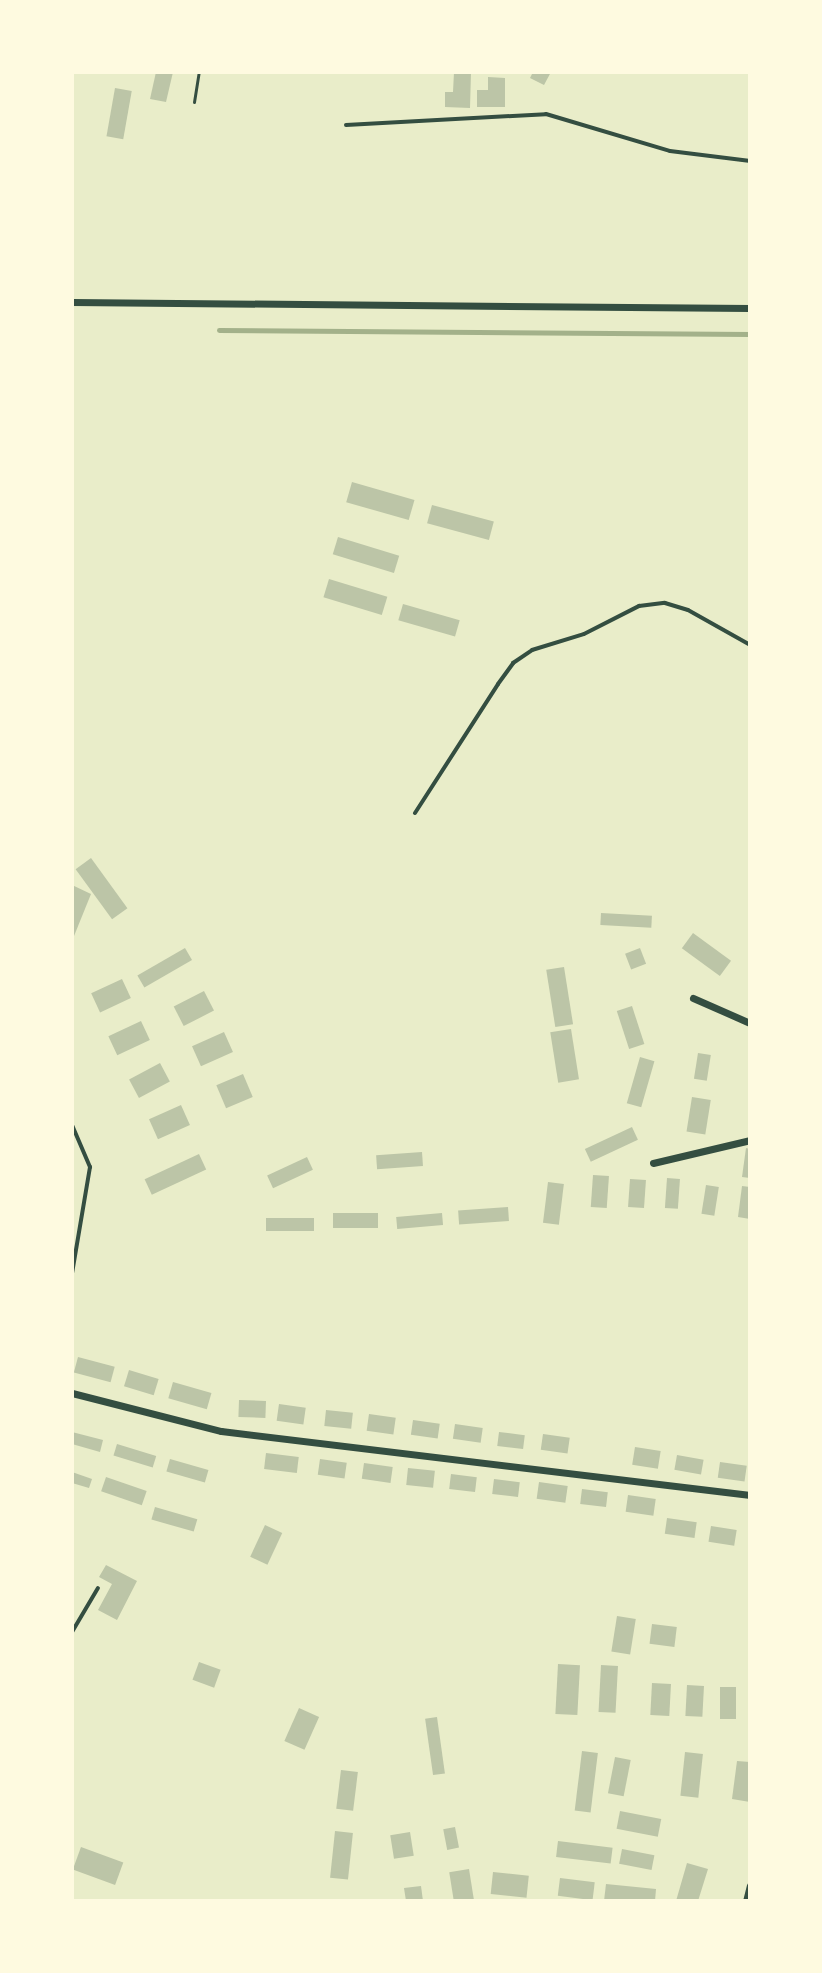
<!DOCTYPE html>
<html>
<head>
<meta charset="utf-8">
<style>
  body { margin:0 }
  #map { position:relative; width:822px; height:1973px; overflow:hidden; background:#e9edc9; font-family:Lato,sans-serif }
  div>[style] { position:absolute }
  .stream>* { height:5px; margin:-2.5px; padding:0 2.5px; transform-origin:2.5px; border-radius:2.5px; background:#a3b18a }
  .building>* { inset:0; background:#bcc5a7; transform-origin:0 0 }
  .path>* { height:3px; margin:-1.5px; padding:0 1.5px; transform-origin:1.5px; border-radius:1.5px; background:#344e41 }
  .service>* { height:4px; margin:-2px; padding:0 2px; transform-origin:2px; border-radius:2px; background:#344e41 }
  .minor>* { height:7px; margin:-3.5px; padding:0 3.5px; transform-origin:3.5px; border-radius:3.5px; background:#344e41 }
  span { translate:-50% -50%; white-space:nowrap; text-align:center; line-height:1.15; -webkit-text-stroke:6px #fefae0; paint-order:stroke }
  .frame { position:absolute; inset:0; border:74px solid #fefae0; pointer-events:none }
</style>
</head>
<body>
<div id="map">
  <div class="stream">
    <div style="left:219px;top:330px;width:531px;rotate:0.43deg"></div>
  </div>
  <div class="building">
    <div style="clip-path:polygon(156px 72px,173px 72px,166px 102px,150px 99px)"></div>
    <div style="clip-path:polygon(454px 72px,471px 72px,470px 108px,445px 107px,445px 92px,453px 92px)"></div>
    <div style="clip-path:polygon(533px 72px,551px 72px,544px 85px,530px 78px)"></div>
    <div style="clip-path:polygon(488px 77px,505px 78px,505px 107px,477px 107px,477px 90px,488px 90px)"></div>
    <div style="left:115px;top:88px;width:17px;height:49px;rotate:10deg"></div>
    <div style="left:352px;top:482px;width:65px;height:21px;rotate:16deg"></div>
    <div style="left:432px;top:505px;width:64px;height:19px;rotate:15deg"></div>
    <div style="left:338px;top:537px;width:64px;height:18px;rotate:17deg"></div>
    <div style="left:329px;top:579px;width:61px;height:19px;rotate:17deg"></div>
    <div style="left:403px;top:604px;width:59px;height:17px;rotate:16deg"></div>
    <div style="left:91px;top:858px;width:62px;height:19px;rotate:54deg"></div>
    <div style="clip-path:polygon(72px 885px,91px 894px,72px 941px)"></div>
    <div style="left:601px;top:913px;width:51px;height:12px;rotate:3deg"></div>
    <div style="left:693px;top:933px;width:47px;height:19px;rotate:36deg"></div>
    <div style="left:185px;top:948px;width:14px;height:55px;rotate:60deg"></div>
    <div style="left:640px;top:948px;width:17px;height:16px;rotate:69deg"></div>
    <div style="left:564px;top:967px;width:58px;height:18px;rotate:81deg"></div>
    <div style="left:122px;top:979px;width:21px;height:34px;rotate:65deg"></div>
    <div style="left:204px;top:991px;width:22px;height:34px;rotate:63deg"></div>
    <div style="left:632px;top:1006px;width:40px;height:16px;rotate:72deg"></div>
    <div style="left:141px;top:1021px;width:21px;height:36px;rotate:65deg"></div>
    <div style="left:571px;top:1029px;width:51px;height:21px;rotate:81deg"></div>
    <div style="left:224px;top:1032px;width:22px;height:35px;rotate:66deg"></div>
    <div style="left:698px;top:1053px;width:13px;height:26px;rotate:9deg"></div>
    <div style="left:640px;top:1057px;width:15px;height:48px;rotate:16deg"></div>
    <div style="left:160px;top:1063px;width:21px;height:35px;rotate:62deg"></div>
    <div style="left:243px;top:1074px;width:25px;height:29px;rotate:67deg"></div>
    <div style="left:692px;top:1097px;width:19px;height:35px;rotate:9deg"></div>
    <div style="left:181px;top:1105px;width:22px;height:35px;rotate:66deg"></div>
    <div style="left:632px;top:1127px;width:14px;height:52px;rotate:65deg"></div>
    <div style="clip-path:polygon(746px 1148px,750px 1149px,750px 1178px,742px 1177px)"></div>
    <div style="left:422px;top:1152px;width:14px;height:46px;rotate:86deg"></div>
    <div style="left:199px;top:1154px;width:17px;height:60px;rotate:65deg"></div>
    <div style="left:307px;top:1157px;width:14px;height:44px;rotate:65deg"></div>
    <div style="left:593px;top:1175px;width:16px;height:32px;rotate:4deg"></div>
    <div style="left:667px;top:1178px;width:13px;height:30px;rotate:4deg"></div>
    <div style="left:630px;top:1179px;width:16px;height:28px;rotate:4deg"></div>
    <div style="left:548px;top:1182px;width:16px;height:41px;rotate:7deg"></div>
    <div style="left:706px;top:1185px;width:13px;height:29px;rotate:9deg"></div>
    <div style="clip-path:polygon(742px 1186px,750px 1187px,750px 1219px,738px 1217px)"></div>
    <div style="left:508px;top:1207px;width:14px;height:50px;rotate:86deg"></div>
    <div style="left:378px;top:1213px;width:15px;height:45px;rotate:90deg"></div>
    <div style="left:442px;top:1213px;width:12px;height:46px;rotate:85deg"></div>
    <div style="left:314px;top:1218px;width:13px;height:48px;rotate:90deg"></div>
    <div style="left:78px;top:1357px;width:38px;height:16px;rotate:15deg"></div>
    <div style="left:129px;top:1370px;width:31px;height:17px;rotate:17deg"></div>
    <div style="left:173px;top:1382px;width:40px;height:17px;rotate:16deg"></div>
    <div style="left:239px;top:1400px;width:27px;height:17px;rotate:2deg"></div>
    <div style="left:279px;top:1404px;width:27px;height:17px;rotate:8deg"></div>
    <div style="left:326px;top:1410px;width:27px;height:16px;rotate:6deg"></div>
    <div style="left:369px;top:1414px;width:27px;height:17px;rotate:8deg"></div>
    <div style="left:413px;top:1420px;width:27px;height:15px;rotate:8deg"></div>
    <div style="left:455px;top:1424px;width:28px;height:15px;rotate:8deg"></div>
    <div style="clip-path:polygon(72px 1432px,103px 1440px,100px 1452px,72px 1444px)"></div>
    <div style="left:499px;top:1432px;width:26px;height:14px;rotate:7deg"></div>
    <div style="left:543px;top:1434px;width:27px;height:16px;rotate:8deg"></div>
    <div style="left:117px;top:1444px;width:41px;height:12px;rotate:17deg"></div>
    <div style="left:635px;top:1447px;width:26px;height:18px;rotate:9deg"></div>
    <div style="left:266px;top:1453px;width:33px;height:16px;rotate:7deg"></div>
    <div style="left:677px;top:1455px;width:27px;height:15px;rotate:10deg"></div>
    <div style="left:170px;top:1459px;width:40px;height:13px;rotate:16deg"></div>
    <div style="left:320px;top:1459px;width:27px;height:16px;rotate:8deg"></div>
    <div style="left:720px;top:1462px;width:27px;height:16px;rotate:8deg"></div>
    <div style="left:364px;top:1463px;width:29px;height:16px;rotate:8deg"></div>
    <div style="left:408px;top:1468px;width:27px;height:17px;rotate:6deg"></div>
    <div style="clip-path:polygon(72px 1472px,92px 1479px,89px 1488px,72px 1483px)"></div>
    <div style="left:451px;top:1474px;width:26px;height:15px;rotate:7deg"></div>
    <div style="left:106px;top:1477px;width:43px;height:15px;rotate:19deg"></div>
    <div style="left:494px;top:1479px;width:26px;height:15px;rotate:7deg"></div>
    <div style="left:539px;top:1482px;width:29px;height:17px;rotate:8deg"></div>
    <div style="left:582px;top:1489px;width:26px;height:15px;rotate:7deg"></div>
    <div style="left:628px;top:1495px;width:28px;height:17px;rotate:8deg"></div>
    <div style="left:155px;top:1507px;width:44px;height:13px;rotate:16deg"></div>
    <div style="left:667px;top:1518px;width:30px;height:16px;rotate:8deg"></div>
    <div style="left:265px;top:1525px;width:19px;height:35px;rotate:25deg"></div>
    <div style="left:711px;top:1526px;width:26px;height:16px;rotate:9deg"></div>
    <div style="clip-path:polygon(106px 1565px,137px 1581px,117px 1620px,98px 1610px,112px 1584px,99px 1577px)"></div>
    <div style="left:617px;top:1616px;width:19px;height:36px;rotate:9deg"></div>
    <div style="left:652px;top:1624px;width:25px;height:20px;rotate:7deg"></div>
    <div style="left:199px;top:1662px;width:23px;height:19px;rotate:20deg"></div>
    <div style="left:558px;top:1664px;width:22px;height:50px;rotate:3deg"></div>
    <div style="left:601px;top:1665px;width:17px;height:47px;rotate:3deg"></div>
    <div style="left:652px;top:1683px;width:19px;height:32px;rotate:3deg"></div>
    <div style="left:687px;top:1685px;width:17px;height:31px;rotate:3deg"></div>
    <div style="left:720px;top:1687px;width:16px;height:32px"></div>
    <div style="left:299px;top:1708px;width:22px;height:36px;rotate:24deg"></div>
    <div style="left:437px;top:1717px;width:57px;height:12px;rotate:82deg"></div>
    <div style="left:582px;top:1751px;width:16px;height:60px;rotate:7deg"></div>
    <div style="left:685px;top:1752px;width:18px;height:44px;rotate:6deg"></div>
    <div style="left:615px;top:1757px;width:16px;height:37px;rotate:11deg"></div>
    <div style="clip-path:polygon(737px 1761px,750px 1762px,750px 1802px,732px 1799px)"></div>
    <div style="left:341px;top:1770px;width:17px;height:39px;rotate:7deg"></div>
    <div style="left:620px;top:1811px;width:42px;height:18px;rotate:11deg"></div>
    <div style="left:455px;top:1827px;width:21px;height:12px;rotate:79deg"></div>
    <div style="left:335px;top:1831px;width:18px;height:47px;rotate:6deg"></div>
    <div style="left:410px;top:1832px;width:24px;height:20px;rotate:81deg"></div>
    <div style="left:558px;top:1841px;width:55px;height:16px;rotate:7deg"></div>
    <div style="left:81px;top:1847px;width:45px;height:24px;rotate:20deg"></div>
    <div style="left:622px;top:1849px;width:33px;height:15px;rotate:11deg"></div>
    <div style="clip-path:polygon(687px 1863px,708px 1869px,698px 1901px,676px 1901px)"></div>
    <div style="left:469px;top:1869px;width:32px;height:20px;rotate:81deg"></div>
    <div style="left:493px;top:1872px;width:36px;height:22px;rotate:6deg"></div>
    <div style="left:560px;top:1878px;width:35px;height:18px;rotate:7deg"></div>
    <div style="clip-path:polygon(606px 1884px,656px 1889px,655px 1901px,604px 1901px)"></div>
    <div style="clip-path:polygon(421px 1886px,423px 1901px,406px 1901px,404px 1888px)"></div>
  </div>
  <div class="path">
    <div style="left:194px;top:102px;width:30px;rotate:-81deg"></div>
  </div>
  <div class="service">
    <div style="left:346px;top:125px;width:200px;rotate:-3.1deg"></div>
    <div style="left:546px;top:114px;width:129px;rotate:16.6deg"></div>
    <div style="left:670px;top:151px;width:81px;rotate:7.1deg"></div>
    <div style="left:415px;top:813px;width:153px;rotate:-57.2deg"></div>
    <div style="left:498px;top:684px;width:26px;rotate:-54deg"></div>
    <div style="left:513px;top:663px;width:23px;rotate:-34deg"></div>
    <div style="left:532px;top:650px;width:54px;rotate:-17.1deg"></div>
    <div style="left:584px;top:634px;width:62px;rotate:-27deg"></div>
    <div style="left:639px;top:606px;width:26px;rotate:-7deg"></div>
    <div style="left:665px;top:603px;width:24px;rotate:17deg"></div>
    <div style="left:688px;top:610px;width:71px;rotate:29.4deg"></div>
    <div style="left:72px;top:1125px;width:46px;rotate:66.8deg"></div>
    <div style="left:90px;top:1167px;width:108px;rotate:99.6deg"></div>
    <div style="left:72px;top:1632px;width:51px;rotate:-59.4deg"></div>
  </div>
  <div class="minor">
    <div style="left:72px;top:302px;width:678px;rotate:0.51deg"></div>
    <div style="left:693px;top:998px;width:62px;rotate:23.7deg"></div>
    <div style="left:653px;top:1163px;width:100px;rotate:-13.3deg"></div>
    <div style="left:72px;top:1393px;width:154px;rotate:14.3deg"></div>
    <div style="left:221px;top:1431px;width:533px;rotate:6.9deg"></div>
    <div style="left:746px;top:1901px;width:16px;rotate:-76deg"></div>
  </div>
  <div class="frame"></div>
</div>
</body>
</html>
